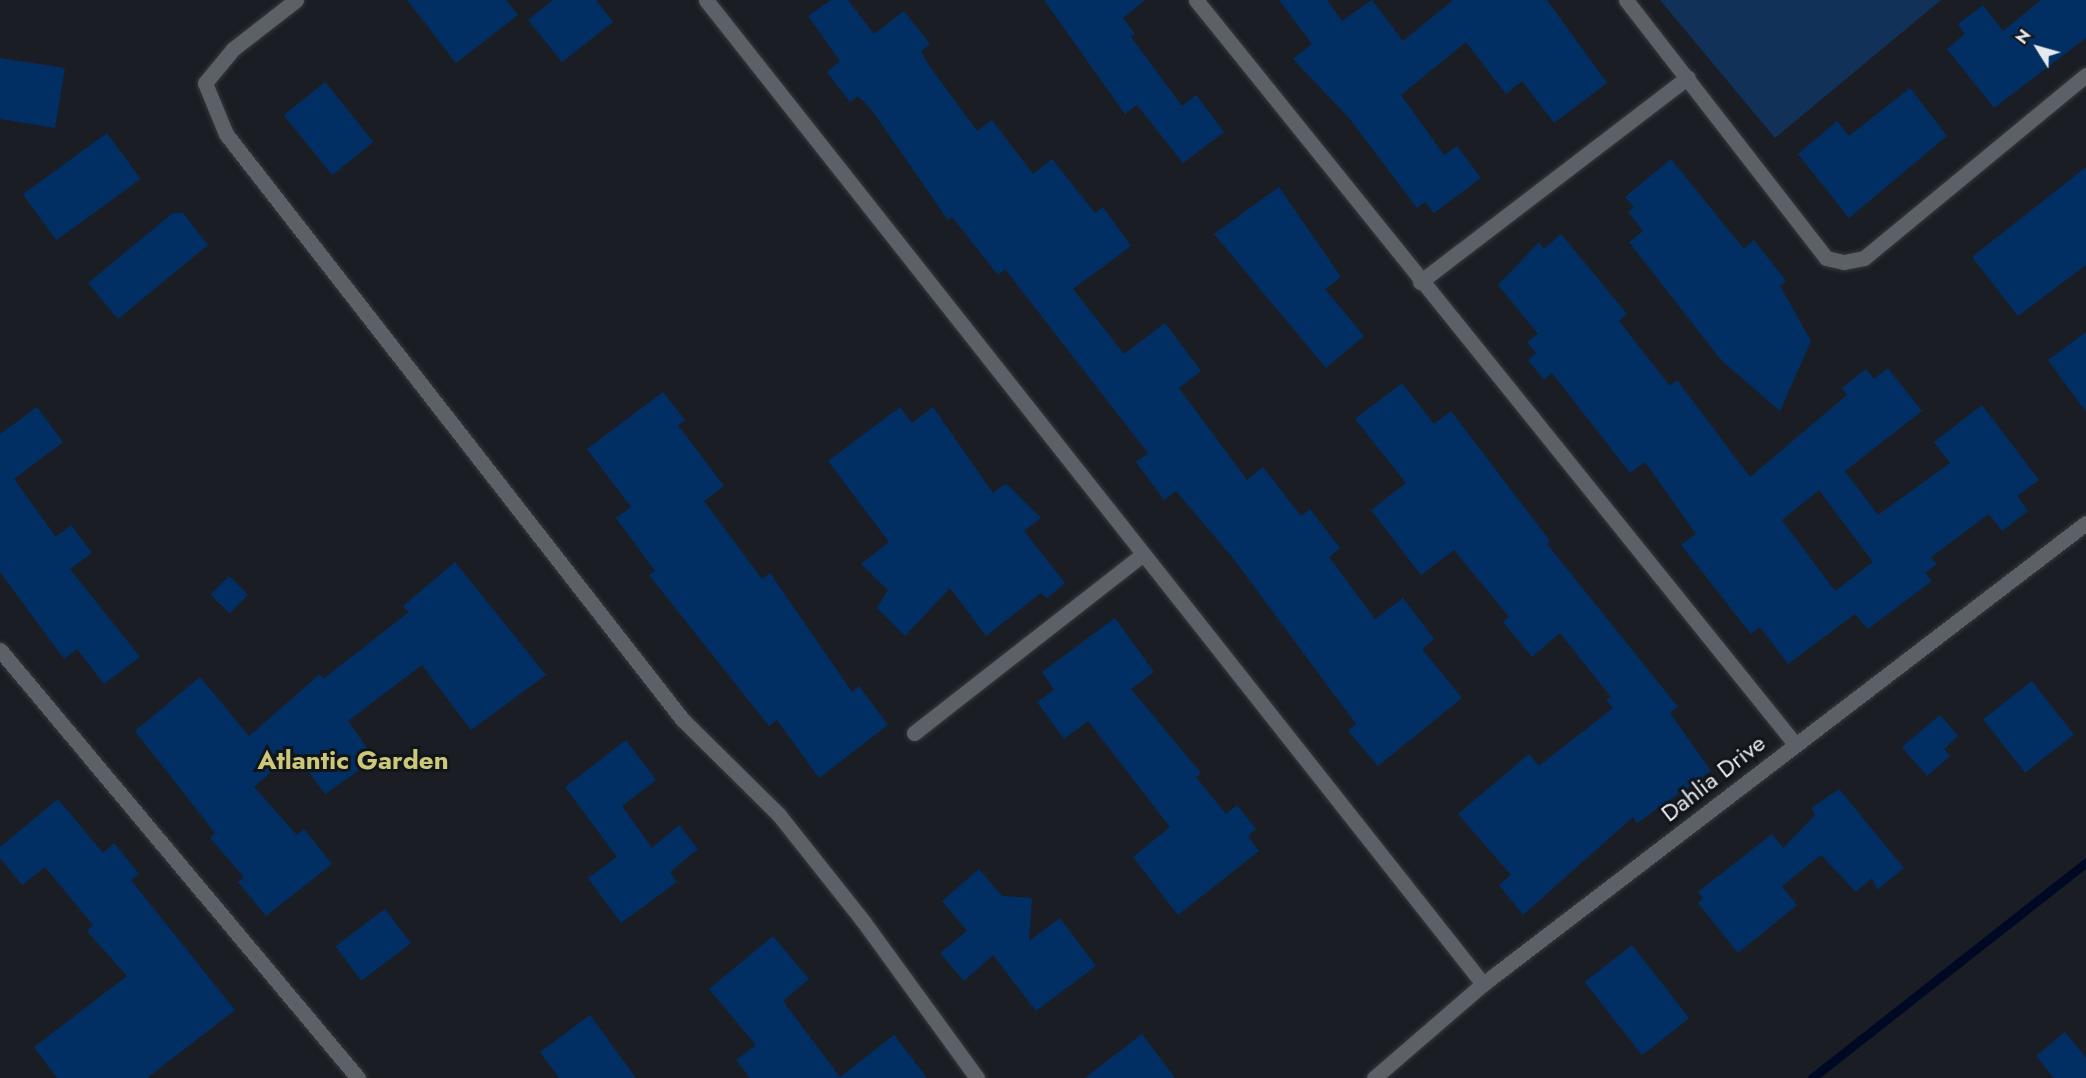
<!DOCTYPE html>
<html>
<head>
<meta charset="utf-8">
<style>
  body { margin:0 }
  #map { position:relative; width:2086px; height:1078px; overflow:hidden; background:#1a1e24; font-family:Jost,sans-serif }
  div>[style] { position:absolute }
  .green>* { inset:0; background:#123158 }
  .stream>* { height:9px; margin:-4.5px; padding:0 4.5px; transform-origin:4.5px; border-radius:4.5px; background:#000924 }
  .building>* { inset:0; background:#012f64; transform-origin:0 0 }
  .roads { filter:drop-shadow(0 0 2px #36393e) drop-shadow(0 0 2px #36393e) }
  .minor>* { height:15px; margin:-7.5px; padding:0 7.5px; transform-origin:7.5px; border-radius:7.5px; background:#5c6168 }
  span { translate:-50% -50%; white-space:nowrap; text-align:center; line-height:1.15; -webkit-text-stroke:6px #11151a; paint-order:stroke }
  .street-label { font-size:24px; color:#e5e8ec }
  .neighbourhood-label { font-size:26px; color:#ccc87a; font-weight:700 }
  .north { position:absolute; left:2008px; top:18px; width:60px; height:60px; -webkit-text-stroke:4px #11151a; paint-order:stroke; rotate:307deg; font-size:16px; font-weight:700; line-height:24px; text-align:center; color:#e5e8ec }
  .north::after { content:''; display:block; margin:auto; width:21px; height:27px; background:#e5e8ec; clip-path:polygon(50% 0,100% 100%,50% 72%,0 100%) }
</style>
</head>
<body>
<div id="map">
  <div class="green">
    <div style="clip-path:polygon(1660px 0,1941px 0,1775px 138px)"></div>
  </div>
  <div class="stream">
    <div style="left:1812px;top:1078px;width:349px;rotate:-38.2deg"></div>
  </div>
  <div class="building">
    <div style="clip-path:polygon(407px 0,506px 0,518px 15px,456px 63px)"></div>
    <div style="clip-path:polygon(553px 0,596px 0,613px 22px,562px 62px,528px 20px)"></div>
    <div style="clip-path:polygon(831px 0,848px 0,874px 34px,904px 11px,930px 44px,921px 51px,928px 64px,977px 131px,992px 120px,1033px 174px,1052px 159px,1095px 213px,1103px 207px,1131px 246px,1073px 289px,1124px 354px,1165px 323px,1201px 371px,1179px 388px,1247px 480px,1263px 467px,1301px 516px,1310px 509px,1340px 548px,1329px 557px,1375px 619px,1403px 598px,1434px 639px,1422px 649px,1462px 698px,1378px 766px,1348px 731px,1356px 724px,1233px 558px,1176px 491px,1164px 500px,1136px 462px,1148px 453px,1005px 269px,998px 275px,952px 217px,948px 220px,871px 109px,858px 96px,850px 102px,827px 72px,840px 61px,808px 16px)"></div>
    <div style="clip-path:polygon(1044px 0,1145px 0,1123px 18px,1135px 34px,1131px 37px,1182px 106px,1196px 95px,1224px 132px,1183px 163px,1137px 105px,1125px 114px)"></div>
    <div style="clip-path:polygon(1279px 0,1327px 0,1342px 21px,1372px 0,1403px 41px,1453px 0,1547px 0,1607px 83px,1554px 123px,1522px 81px,1506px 94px,1466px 42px,1401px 95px,1444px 155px,1457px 146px,1481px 178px,1434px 213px,1425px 202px,1417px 208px,1349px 118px,1293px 59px,1312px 44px)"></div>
    <div style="clip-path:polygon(2041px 0,2086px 0,2086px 38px,1994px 108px,1947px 49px,1965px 34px,1958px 24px,1983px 5px,2003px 31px)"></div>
    <div style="clip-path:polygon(0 58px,65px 68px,55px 128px,0 119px)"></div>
    <div style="left:325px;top:82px;width:77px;height:53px;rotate:51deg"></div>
    <div style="clip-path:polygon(1910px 88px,1947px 136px,1849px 218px,1798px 154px,1837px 121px,1849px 136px)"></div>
    <div style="left:107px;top:133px;width:57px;height:104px;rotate:54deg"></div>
    <div style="clip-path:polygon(1671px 159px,1744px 249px,1754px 240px,1786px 281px,1780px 286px,1811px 341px,1780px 411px,1721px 360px,1629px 242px,1643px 231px,1628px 212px,1634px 207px,1625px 197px)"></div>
    <div style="clip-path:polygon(2086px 167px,2086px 265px,2018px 316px,1972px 257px)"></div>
    <div style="clip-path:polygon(1279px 187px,1341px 277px,1325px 289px,1364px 336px,1326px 368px,1214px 234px)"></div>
    <div style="clip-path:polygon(173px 213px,183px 213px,208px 245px,118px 319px,88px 283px)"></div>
    <div style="clip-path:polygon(evenodd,1561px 234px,1627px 314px,1619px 321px,1670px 386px,1677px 380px,1750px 477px,1847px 395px,1842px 388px,1866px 369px,1874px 379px,1888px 368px,1922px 411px,1845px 471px,1878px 515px,1950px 463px,1934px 442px,1982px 405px,2039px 480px,2017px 496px,2028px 511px,2002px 531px,1989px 514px,1931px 557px,1937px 564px,1925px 573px,1932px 581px,1868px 629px,1855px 614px,1788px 664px,1760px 627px,1751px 634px,1681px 545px,1696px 534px,1645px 462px,1630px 473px,1552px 373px,1544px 380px,1528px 360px,1536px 353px,1527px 342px,1538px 334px,1498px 285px,1539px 242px,1544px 249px,1561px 234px,1819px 490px,1873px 562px,1835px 591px,1782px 520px,1819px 490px)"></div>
    <div style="clip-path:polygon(2086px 332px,2086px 412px,2048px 360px)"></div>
    <div style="clip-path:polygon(1402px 383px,1434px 424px,1451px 411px,1550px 541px,1547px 544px,1678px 707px,1670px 713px,1711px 771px,1637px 823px,1633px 817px,1523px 915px,1499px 885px,1511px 875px,1458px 814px,1529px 754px,1539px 766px,1613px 708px,1606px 700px,1611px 697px,1560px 633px,1532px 657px,1503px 622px,1509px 617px,1454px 550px,1421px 575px,1371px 510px,1406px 483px,1355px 419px)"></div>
    <div style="clip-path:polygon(663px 392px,685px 420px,678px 425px,724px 486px,704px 501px,762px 579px,770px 573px,852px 692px,859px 686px,888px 725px,819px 778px,777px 720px,769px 726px,649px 575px,655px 571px,616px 518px,631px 507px,587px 449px)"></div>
    <div style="clip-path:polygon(37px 407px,63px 442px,14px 479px,56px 537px,71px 525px,92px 553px,70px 569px,140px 657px,104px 684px,77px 649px,64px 659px,0 572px,0 434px)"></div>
    <div style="clip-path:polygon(900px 407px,912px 423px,933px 407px,993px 493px,1005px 484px,1011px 488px,1041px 518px,1024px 531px,1065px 583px,1047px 598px,1041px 593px,986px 636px,950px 588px,905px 636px,877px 608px,888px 590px,861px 564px,889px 542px,828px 461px)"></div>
    <div style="clip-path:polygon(455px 562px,546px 675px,471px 730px,422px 665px,348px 721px,375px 759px,325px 794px,294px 752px,254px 787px,297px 835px,304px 829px,332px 864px,266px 916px,238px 882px,244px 877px,210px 838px,215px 833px,135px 731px,200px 677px,249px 736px,320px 674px,323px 679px,409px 612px,403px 606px)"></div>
    <div style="left:229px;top:576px;width:27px;height:26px;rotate:45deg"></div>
    <div style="clip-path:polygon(1115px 618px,1154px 672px,1131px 689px,1201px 773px,1196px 777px,1226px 814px,1237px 805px,1256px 829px,1248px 836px,1259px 851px,1178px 915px,1133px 857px,1170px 827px,1088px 721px,1064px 739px,1037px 702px,1054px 690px,1042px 672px)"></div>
    <div style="left:2032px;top:681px;width:68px;height:62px;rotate:52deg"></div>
    <div style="clip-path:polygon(1940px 715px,1958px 736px,1944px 749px,1950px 756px,1927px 776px,1902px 747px)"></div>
    <div style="clip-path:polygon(626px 740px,656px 780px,622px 806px,652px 848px,679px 825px,698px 849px,670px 872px,677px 882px,621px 923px,588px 878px,617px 857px,565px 787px)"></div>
    <div style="clip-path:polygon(1839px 789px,1904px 868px,1877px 890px,1872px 878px,1856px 892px,1821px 855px,1782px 886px,1797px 905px,1738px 953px,1698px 903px,1703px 898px,1698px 892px,1772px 834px,1783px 848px,1815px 815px,1811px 808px)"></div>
    <div style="clip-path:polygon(58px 799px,103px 853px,114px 843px,139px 874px,131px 880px,235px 1010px,147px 1078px,57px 1078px,34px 1047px,127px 976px,87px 931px,93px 925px,45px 867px,22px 885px,0 858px,0 847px)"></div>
    <div style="clip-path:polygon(979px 869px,1002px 896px,1032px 898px,1029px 941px,1060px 918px,1096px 966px,1036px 1011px,993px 955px,964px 981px,940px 953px,967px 931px,942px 901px)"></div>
    <div style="left:385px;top:909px;width:43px;height:62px;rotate:53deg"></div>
    <div style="clip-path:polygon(773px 936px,809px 979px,783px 1001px,840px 1077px,894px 1035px,927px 1078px,750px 1078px,736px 1060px,756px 1045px,709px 989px)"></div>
    <div style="left:1632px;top:945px;width:93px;height:60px;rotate:52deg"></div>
    <div style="clip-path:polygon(590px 1015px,636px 1078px,559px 1078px,540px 1052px)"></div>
    <div style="clip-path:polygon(2065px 1032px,2086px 1058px,2086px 1078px,2054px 1078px,2036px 1056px)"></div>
    <div style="clip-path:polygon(1142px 1034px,1175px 1078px,1085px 1078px)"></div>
  </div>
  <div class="roads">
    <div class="minor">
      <div style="left:296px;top:0;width:80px;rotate:142.1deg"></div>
      <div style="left:233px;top:49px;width:44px;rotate:129.5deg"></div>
      <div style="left:205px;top:83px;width:55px;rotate:67.6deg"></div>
      <div style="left:226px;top:134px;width:742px;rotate:52.06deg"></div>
      <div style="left:682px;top:719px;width:136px;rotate:44.7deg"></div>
      <div style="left:779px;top:815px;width:135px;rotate:51.6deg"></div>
      <div style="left:863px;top:921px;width:194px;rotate:54deg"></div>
      <div style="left:706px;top:0;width:1254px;rotate:51.7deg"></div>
      <div style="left:1196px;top:0;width:955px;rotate:51.16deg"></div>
      <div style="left:1626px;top:0;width:326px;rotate:52.2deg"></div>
      <div style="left:1826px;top:258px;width:18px;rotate:13deg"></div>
      <div style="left:1844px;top:262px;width:20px;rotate:-11deg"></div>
      <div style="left:1864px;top:258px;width:288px;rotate:-39.5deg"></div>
      <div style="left:1420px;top:282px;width:337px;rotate:-37.4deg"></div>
      <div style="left:0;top:650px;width:558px;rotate:50.09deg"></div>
      <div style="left:914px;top:733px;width:291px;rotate:-38deg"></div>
      <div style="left:1374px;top:1078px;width:144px;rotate:-40.8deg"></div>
      <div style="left:1483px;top:984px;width:759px;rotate:-37.4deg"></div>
    </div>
  </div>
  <div class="street-label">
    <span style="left:1713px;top:778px;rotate:-38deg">Dahlia Drive</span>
  </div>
  <div class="neighbourhood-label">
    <span style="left:353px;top:761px">Atlantic Garden</span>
  </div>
  <div class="north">N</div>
</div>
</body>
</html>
